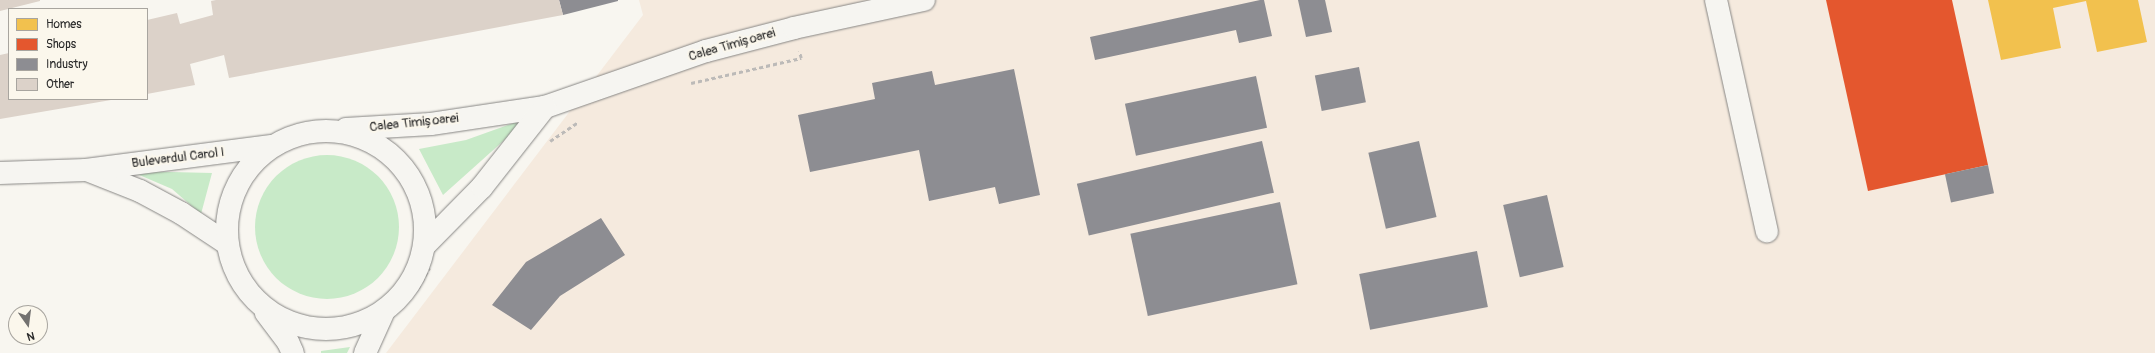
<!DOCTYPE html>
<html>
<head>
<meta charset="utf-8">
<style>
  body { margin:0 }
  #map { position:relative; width:2155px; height:353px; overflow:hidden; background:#f8f6f0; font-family:Pangolin,sans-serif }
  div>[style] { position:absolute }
  .built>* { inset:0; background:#f5eade }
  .green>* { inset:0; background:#c8eac8 }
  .round { border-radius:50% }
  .homes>* { inset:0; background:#f2c14e }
  .shops>* { inset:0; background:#e4572e }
  .industry>* { inset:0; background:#8d8d92; transform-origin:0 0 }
  .building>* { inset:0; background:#dcd2c9 }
  .path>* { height:2.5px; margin-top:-1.25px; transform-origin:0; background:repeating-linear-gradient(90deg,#bcbab8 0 4px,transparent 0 7px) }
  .roads { filter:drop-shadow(0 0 1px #878684) drop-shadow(0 0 1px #878684) }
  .street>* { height:22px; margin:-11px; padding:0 11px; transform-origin:11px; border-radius:11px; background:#f6f5f1 }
  .secondary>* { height:22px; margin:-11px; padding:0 11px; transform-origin:11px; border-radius:11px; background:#f6f5f1 }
  .primary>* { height:22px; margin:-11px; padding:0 11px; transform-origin:11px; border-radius:11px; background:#f6f5f1 }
  .primary>.ring { margin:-11px; padding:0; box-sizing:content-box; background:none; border:22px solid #f6f5f1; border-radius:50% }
  span { translate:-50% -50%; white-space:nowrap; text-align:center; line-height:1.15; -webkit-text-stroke:4px #fbf7ec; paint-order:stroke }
  .street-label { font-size:13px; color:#2b2b2b }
  .legend { position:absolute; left:8px; top:8px; width:140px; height:92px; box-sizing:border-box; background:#fbf7ec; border:1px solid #a8a59f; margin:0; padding:5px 7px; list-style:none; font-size:12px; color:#2b2b2b }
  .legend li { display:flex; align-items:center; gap:8px; height:20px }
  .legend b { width:20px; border:1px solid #a8a59f }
  .north { position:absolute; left:8px; top:305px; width:40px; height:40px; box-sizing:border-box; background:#fbf7ec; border:1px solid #a8a59f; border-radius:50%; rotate:166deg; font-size:11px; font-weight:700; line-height:16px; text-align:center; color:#2b2b2b }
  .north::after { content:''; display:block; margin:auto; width:14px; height:18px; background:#737270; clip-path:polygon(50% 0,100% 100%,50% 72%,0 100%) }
</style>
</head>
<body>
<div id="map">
  <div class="built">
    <div style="clip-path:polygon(639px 0,2155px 0,2155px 353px,386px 353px,643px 15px)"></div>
  </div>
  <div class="green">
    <div style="clip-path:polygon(530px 117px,443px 195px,419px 149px,466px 140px)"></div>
    <div class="round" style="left:255px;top:155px;width:144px;height:144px"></div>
    <div style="clip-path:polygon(130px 171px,212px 173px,201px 214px,172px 189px)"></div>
    <div style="clip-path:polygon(350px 347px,347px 353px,321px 353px,321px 351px)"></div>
  </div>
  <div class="homes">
    <div style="clip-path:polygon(1988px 0,2138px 0,2147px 42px,2097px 52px,2086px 1px,2053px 8px,2061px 48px,2001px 60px)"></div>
  </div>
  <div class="shops">
    <div style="clip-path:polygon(1826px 0,1952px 0,1988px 165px,1868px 191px)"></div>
  </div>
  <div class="industry">
    <div style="clip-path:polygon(559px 0,618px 0,618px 1px,563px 15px)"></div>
    <div style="clip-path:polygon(1260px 0,1264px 0,1272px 36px,1239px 43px,1236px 30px,1095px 60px,1090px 37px)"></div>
    <div style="clip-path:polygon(1298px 0,1325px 0,1332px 32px,1306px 37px)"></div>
    <div style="left:1359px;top:67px;width:36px;height:45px;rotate:79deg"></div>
    <div style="clip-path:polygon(1014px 69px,1040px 195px,999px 204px,995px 187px,929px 201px,919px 150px,810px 172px,798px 115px,875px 99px,872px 83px,932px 71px,935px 85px)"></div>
    <div style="left:1256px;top:76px;width:53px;height:134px;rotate:78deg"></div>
    <div style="left:1262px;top:141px;width:53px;height:190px;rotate:77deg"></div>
    <div style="left:1419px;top:141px;width:78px;height:52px;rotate:77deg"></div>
    <div style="left:1988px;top:165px;width:29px;height:44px;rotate:78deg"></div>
    <div style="left:1547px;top:195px;width:74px;height:45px;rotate:77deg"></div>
    <div style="left:1280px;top:202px;width:84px;height:153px;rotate:78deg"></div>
    <div style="clip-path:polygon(601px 218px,625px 255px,560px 296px,531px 330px,492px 305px,526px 262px)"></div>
    <div style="left:1477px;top:251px;width:57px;height:120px;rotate:79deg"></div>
  </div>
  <div class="building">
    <div style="clip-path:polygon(0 0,40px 0,40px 1px,0 11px)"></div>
    <div style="clip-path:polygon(216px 0,559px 0,563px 15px,229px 78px,224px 55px,190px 64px,195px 85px,147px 94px,147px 20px,177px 13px,180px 24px,213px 15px,211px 1px)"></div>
    <div style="clip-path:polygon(9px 53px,9px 99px,111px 100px,0 119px,0 55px)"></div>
  </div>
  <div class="path">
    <div style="left:691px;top:83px;width:113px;rotate:-12.8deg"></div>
    <div style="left:801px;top:58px;width:7px;rotate:-106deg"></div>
    <div style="left:550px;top:141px;width:34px;rotate:-34deg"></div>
    <div style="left:405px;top:301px;width:18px;rotate:-45deg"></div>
    <div style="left:418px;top:288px;width:23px;rotate:-61deg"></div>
  </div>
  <div class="roads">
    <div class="street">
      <div style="left:1716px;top:0;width:237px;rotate:77.6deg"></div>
    </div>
    <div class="secondary">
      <div style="left:87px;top:170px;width:57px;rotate:21.6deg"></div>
      <div style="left:140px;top:191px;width:47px;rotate:28.2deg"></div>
      <div style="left:181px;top:213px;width:54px;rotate:33.7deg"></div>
      <div style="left:0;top:173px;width:86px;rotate:-2deg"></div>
      <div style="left:86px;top:170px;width:187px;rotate:-7.4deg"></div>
    </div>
    <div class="primary">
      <div style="left:346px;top:129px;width:85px;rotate:-3.4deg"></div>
      <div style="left:431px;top:124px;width:115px;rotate:-8.5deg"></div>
      <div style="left:545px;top:107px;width:170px;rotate:-19.2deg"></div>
      <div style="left:706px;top:51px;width:91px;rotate:-14.6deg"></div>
      <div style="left:794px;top:28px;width:133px;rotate:-12.2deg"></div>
      <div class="ring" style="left:227px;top:131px;width:176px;height:176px"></div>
      <div style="left:425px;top:245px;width:81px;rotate:-45.5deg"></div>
      <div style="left:482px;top:187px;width:102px;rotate:-51.8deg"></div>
      <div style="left:266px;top:313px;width:36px;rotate:53deg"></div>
      <div style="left:288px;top:342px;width:12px;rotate:66deg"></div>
      <div style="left:365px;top:353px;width:46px;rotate:-65.7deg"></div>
    </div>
  </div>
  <div class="street-label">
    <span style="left:732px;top:45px;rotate:-16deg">Calea Timișoarei</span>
    <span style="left:414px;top:123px;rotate:-6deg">Calea Timișoarei</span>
    <span style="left:178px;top:158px;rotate:-7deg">Bulevardul Carol I</span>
  </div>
  <ul class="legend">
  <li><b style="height:11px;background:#f2c14e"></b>Homes</li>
  <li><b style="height:11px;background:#e4572e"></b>Shops</li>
  <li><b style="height:11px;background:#8d8d92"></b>Industry</li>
  <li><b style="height:11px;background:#dcd2c9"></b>Other</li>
  </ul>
  <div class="north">N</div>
</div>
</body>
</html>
